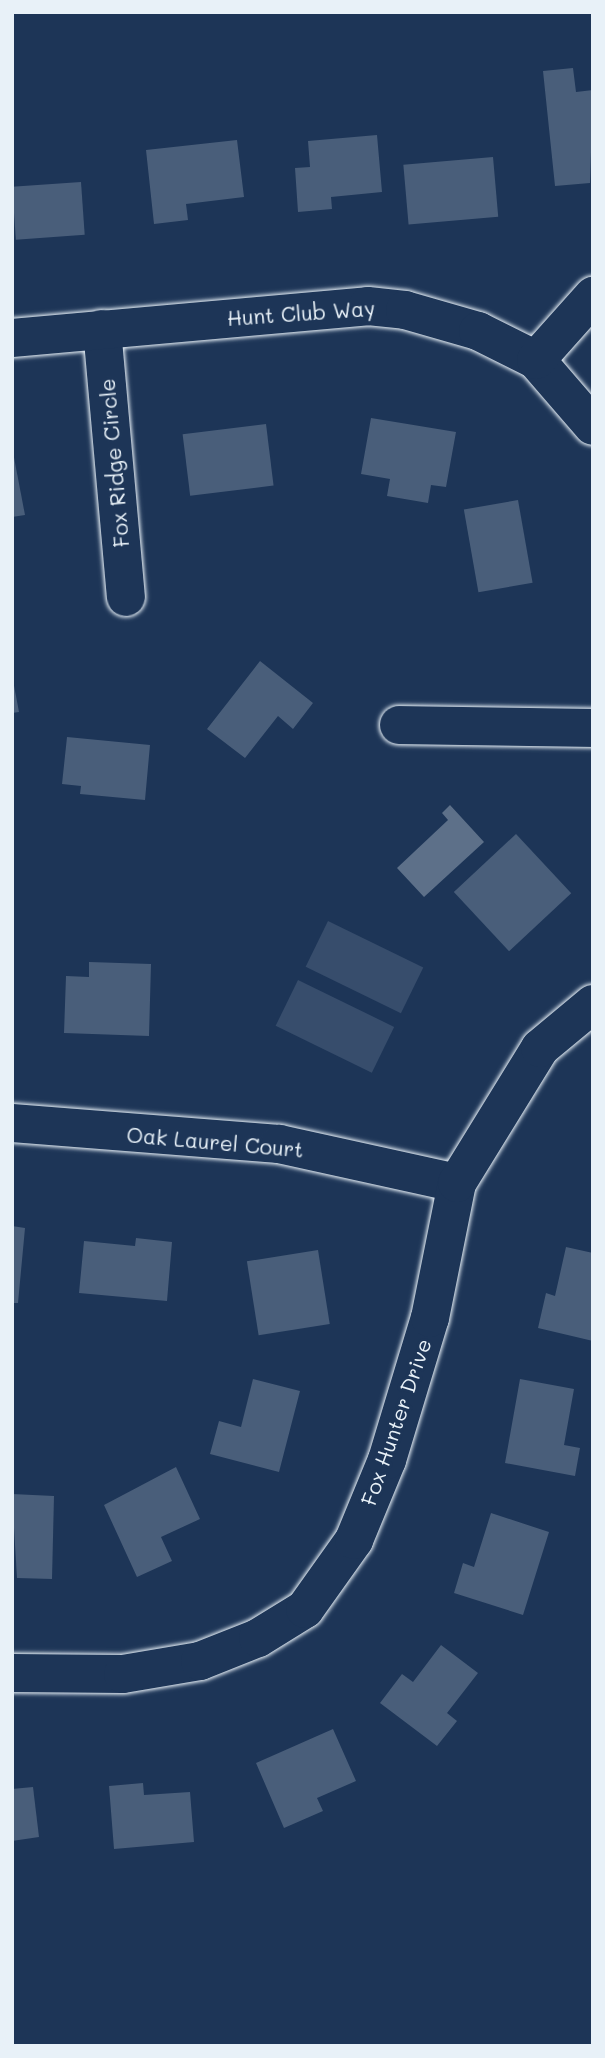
<!DOCTYPE html>
<html>
<head>
<meta charset="utf-8">
<style>
  body { margin:0 }
  #map { position:relative; width:605px; height:2058px; overflow:hidden; background:#1d3557; font-family:Mali,sans-serif }
  div>[style] { position:absolute }
  .green>* { inset:0; background:#374d6c; transform-origin:0 0 }
  .water>* { inset:0; background:#5d7089 }
  .building>* { inset:0; background:#495e7a; transform-origin:0 0 }
  .roads { filter:drop-shadow(0 0 2px #e8f1f8) drop-shadow(0 0 2px #e8f1f8) }
  .minor>* { height:38px; margin:-19px; padding:0 19px; transform-origin:19px; border-radius:19px; background:#1d3557 }
  span { translate:-50% -50%; white-space:nowrap; text-align:center; line-height:1.15; -webkit-text-stroke:6px #1d3557; paint-order:stroke }
  .street-label { font-size:21px; color:#e8f1f8 }
  .frame { position:absolute; inset:0; border:14px solid #e8f1f8; pointer-events:none }
</style>
</head>
<body>
<div id="map">
  <div class="green">
    <div style="left:328px;top:921px;width:106px;height:51px;rotate:26deg"></div>
    <div style="left:298px;top:980px;width:107px;height:51px;rotate:26deg"></div>
  </div>
  <div class="water">
    <div style="clip-path:polygon(450px 805px,484px 842px,424px 897px,397px 868px,448px 820px,442px 813px)"></div>
  </div>
  <div class="building">
    <div style="clip-path:polygon(573px 68px,576px 92px,593px 90px,590px 183px,555px 186px,543px 71px)"></div>
    <div style="clip-path:polygon(377px 135px,382px 192px,331px 197px,332px 209px,298px 212px,295px 168px,310px 167px,308px 141px)"></div>
    <div style="clip-path:polygon(237px 140px,244px 197px,186px 204px,188px 220px,154px 224px,146px 150px)"></div>
    <div style="left:493px;top:157px;width:60px;height:90px;rotate:85deg"></div>
    <div style="left:81px;top:182px;width:53px;height:69px;rotate:86deg"></div>
    <div style="clip-path:polygon(371px 418px,456px 432px,446px 487px,431px 485px,428px 503px,387px 496px,390px 479px,361px 474px)"></div>
    <div style="left:266px;top:424px;width:62px;height:84px;rotate:83deg"></div>
    <div style="clip-path:polygon(12px 447px,25px 515px,12px 517px)"></div>
    <div style="left:518px;top:500px;width:84px;height:55px;rotate:80deg"></div>
    <div style="clip-path:polygon(260px 661px,313px 703px,293px 729px,278px 716px,245px 758px,207px 729px)"></div>
    <div style="clip-path:polygon(12px 675px,19px 712px,12px 713px)"></div>
    <div style="clip-path:polygon(67px 737px,150px 745px,145px 800px,80px 794px,81px 786px,62px 784px)"></div>
    <div style="left:516px;top:834px;width:81px;height:85px;rotate:47deg"></div>
    <div style="clip-path:polygon(89px 962px,151px 964px,149px 1036px,64px 1033px,66px 976px,89px 977px)"></div>
    <div style="clip-path:polygon(12px 1226px,25px 1228px,18px 1303px,12px 1303px)"></div>
    <div style="clip-path:polygon(136px 1238px,172px 1242px,167px 1301px,79px 1293px,84px 1241px,135px 1246px)"></div>
    <div style="clip-path:polygon(566px 1247px,593px 1253px,593px 1341px,538px 1328px,546px 1293px,555px 1296px)"></div>
    <div style="left:318px;top:1250px;width:75px;height:72px;rotate:81deg"></div>
    <div style="clip-path:polygon(253px 1379px,300px 1391px,279px 1472px,210px 1454px,219px 1421px,241px 1427px)"></div>
    <div style="clip-path:polygon(520px 1379px,574px 1389px,564px 1445px,580px 1448px,575px 1476px,505px 1463px)"></div>
    <div style="clip-path:polygon(176px 1467px,200px 1519px,161px 1537px,172px 1561px,137px 1577px,104px 1505px)"></div>
    <div style="clip-path:polygon(12px 1494px,54px 1496px,52px 1579px,17px 1578px)"></div>
    <div style="clip-path:polygon(491px 1513px,549px 1532px,523px 1615px,454px 1593px,463px 1563px,474px 1567px)"></div>
    <div style="clip-path:polygon(441px 1645px,478px 1673px,447px 1713px,457px 1721px,437px 1746px,380px 1703px,402px 1674px,413px 1682px)"></div>
    <div style="clip-path:polygon(333px 1729px,356px 1781px,317px 1798px,323px 1811px,284px 1828px,256px 1763px)"></div>
    <div style="clip-path:polygon(143px 1783px,144px 1795px,190px 1792px,194px 1842px,114px 1849px,109px 1786px)"></div>
    <div style="clip-path:polygon(33px 1787px,39px 1837px,12px 1841px,12px 1789px)"></div>
  </div>
  <div class="roads">
    <div class="minor">
      <div style="left:102px;top:329px;width:269px;rotate:84.9deg"></div>
      <div style="left:12px;top:338px;width:357px;rotate:-5.1deg"></div>
      <div style="left:368px;top:306px;width:37px;rotate:6deg"></div>
      <div style="left:405px;top:310px;width:76px;rotate:16deg"></div>
      <div style="left:478px;top:331px;width:65px;rotate:26.6deg"></div>
      <div style="left:536px;top:360px;width:87px;rotate:49.2deg"></div>
      <div style="left:536px;top:360px;width:86px;rotate:-48.3deg"></div>
      <div style="left:399px;top:725px;width:194px;rotate:0.9deg"></div>
      <div style="left:12px;top:1123px;width:268px;rotate:4.5deg"></div>
      <div style="left:279px;top:1144px;width:182px;rotate:12.4deg"></div>
      <div style="left:12px;top:1673px;width:111px;rotate:0.5deg"></div>
      <div style="left:123px;top:1674px;width:78px;rotate:-9.6deg"></div>
      <div style="left:200px;top:1661px;width:62px;rotate:-21.6deg"></div>
      <div style="left:258px;top:1638px;width:55px;rotate:-31.7deg"></div>
      <div style="left:305px;top:1609px;width:85px;rotate:-54.6deg"></div>
      <div style="left:354px;top:1540px;width:87px;rotate:-67.6deg"></div>
      <div style="left:387px;top:1460px;width:148px;rotate:-73.2deg"></div>
      <div style="left:430px;top:1318px;width:138px;rotate:-78.7deg"></div>
      <div style="left:457px;top:1183px;width:158px;rotate:-58.4deg"></div>
      <div style="left:540px;top:1048px;width:69px;rotate:-39.7deg"></div>
    </div>
  </div>
  <div class="street-label">
    <span style="left:301px;top:313px;rotate:-4deg">Hunt Club Way</span>
    <span style="left:114px;top:463px;rotate:-95deg">Fox Ridge Circle</span>
    <span style="left:215px;top:1142px;rotate:5deg">Oak Laurel Court</span>
    <span style="left:396px;top:1422px;rotate:-71deg">Fox Hunter Drive</span>
  </div>
  <div class="frame"></div>
</div>
</body>
</html>
